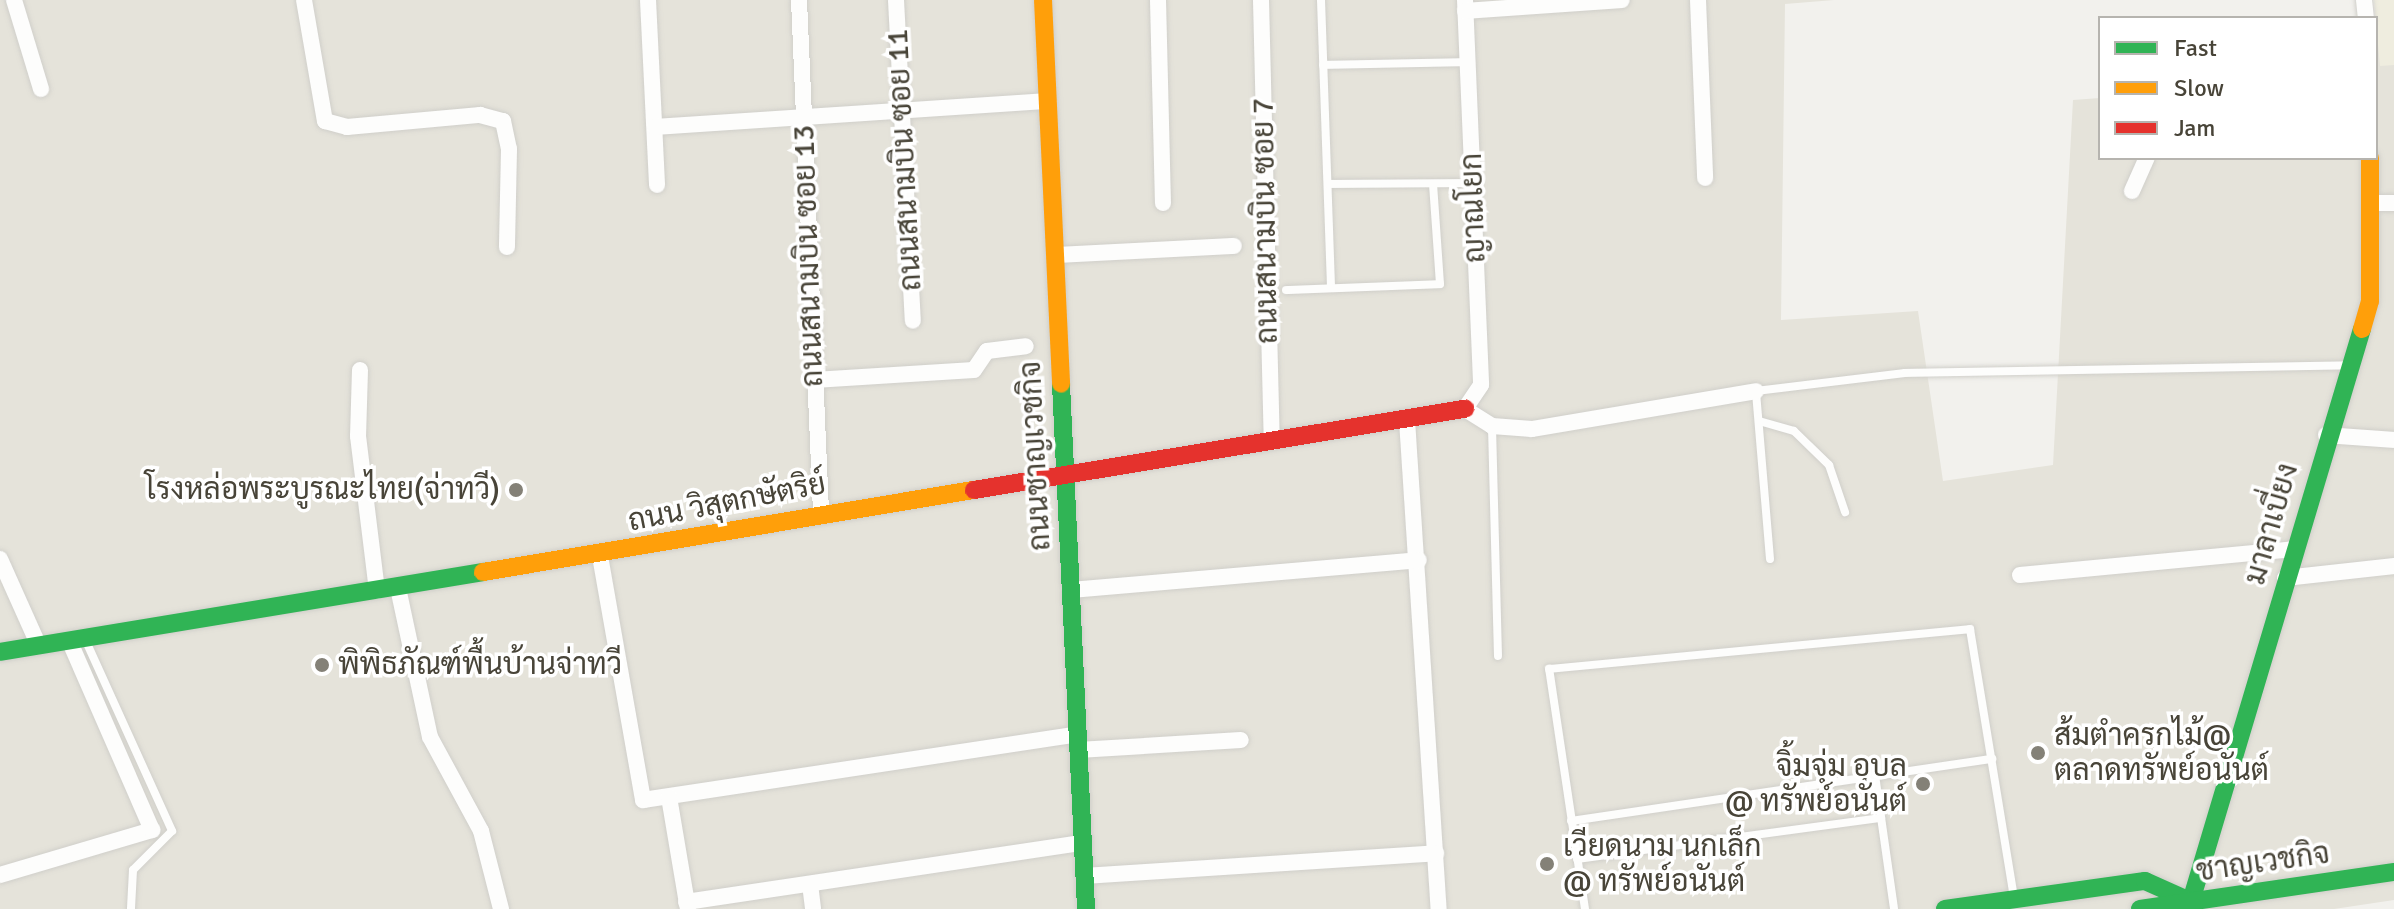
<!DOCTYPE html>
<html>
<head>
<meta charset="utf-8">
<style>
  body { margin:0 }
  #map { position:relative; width:2394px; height:909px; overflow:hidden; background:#f2f1ed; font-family:Signika,Sarabun,sans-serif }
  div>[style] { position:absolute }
  .residential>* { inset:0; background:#e5e3da }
  .education>* { inset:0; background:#efeddf }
  .roads { filter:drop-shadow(0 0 2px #d0cfca) drop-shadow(0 0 2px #d0cfca) }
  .lane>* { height:8px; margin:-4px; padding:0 4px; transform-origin:4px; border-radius:4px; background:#fdfdfc }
  .street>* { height:16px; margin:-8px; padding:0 8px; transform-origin:8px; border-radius:8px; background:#fdfdfc }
  .fast>* { height:18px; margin:-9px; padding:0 9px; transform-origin:9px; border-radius:9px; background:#30b455 }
  .slow>* { height:18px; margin:-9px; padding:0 9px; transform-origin:9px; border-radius:9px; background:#ff9f0a }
  .jam>* { height:18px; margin:-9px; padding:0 9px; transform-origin:9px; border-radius:9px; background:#e5322d }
  .dots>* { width:22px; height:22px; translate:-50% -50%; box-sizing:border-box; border:4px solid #fff; border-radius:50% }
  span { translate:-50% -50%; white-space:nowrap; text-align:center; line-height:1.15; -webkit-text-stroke:7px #fff; paint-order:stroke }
  .street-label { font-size:30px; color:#484438 }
  .poi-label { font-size:30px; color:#484438 }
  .right { translate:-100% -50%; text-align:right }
  .left { translate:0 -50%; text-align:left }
  .legend { position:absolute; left:2098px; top:16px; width:280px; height:144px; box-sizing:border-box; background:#fff; border:2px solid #b6b4af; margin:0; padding:10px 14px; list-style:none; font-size:24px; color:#484438 }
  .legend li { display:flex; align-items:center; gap:16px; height:40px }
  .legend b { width:40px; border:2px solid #b6b4af }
</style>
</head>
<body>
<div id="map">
  <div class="residential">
    <div style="clip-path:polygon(0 0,1834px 0,1785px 4px,1781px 320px,1918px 311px,1943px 481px,2053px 465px,2073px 100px,2100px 98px,2100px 158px,2376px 158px,2376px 42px,2394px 41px,2394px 900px,2334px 909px,0 909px)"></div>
  </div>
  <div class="education">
    <div style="clip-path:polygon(2374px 0,2394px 0,2394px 65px,2380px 66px)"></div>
  </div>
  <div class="roads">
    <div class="lane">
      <div style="left:1321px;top:0;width:288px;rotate:88deg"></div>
      <div style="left:1323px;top:65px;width:145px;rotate:-1.2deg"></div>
      <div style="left:1328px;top:184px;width:145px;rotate:-0.4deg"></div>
      <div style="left:1286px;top:290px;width:154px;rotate:-2.2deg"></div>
      <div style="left:1440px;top:284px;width:100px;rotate:-94deg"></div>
      <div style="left:1759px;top:421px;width:36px;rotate:16deg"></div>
      <div style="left:1794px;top:431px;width:49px;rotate:44.2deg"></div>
      <div style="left:1829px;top:465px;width:50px;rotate:71.2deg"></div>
      <div style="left:1492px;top:427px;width:229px;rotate:88.5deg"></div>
      <div style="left:1770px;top:559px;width:169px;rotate:-94.8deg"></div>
      <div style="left:1756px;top:391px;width:150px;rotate:-6.9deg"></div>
      <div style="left:1905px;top:373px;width:444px;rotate:-1deg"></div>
      <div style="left:85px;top:639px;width:211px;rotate:65.6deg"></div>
      <div style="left:172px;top:831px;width:55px;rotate:135deg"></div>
      <div style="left:133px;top:870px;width:39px;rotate:93deg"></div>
      <div style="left:1875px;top:775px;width:135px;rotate:81.9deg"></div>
      <div style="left:1571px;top:821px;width:426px;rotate:-8.4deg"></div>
      <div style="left:1577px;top:859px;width:307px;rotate:-7.7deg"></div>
      <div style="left:1585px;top:909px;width:243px;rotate:-98.5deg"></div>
      <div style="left:1549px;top:669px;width:423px;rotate:-5.4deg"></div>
      <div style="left:1970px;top:629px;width:273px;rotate:80.7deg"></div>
    </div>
    <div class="street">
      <div style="left:14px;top:0;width:93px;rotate:73.1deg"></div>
      <div style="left:304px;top:0;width:123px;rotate:80.2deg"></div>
      <div style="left:325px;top:121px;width:23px;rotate:15deg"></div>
      <div style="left:347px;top:127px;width:134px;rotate:-5.2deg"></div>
      <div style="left:480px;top:115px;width:24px;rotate:15deg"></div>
      <div style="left:503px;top:121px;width:29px;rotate:78deg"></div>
      <div style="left:509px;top:149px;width:98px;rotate:91.2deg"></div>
      <div style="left:648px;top:0;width:185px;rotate:87.2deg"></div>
      <div style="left:799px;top:0;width:513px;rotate:87.54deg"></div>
      <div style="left:896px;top:0;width:321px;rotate:87deg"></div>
      <div style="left:1158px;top:0;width:203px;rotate:88.6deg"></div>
      <div style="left:1261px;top:0;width:442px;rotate:88.6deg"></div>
      <div style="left:1465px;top:0;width:385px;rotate:87.6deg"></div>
      <div style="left:1481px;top:385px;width:29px;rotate:124deg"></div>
      <div style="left:1465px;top:409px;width:32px;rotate:32deg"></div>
      <div style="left:1492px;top:426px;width:40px;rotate:4.3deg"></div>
      <div style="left:1532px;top:429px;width:227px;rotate:-9.6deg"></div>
      <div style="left:1698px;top:0;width:178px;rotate:87.7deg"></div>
      <div style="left:2364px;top:0;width:18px;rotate:84deg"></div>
      <div style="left:1465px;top:11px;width:157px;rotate:-4deg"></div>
      <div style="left:655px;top:127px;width:394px;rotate:-3.8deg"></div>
      <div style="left:2132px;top:191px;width:36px;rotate:-66deg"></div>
      <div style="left:2371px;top:203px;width:23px"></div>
      <div style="left:1055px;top:255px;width:179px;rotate:-2.9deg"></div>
      <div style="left:360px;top:370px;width:66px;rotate:91.7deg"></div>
      <div style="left:358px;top:436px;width:156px;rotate:83deg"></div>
      <div style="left:814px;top:380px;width:160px;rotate:-3.6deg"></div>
      <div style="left:974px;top:370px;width:23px;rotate:-56deg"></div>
      <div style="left:987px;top:351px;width:39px;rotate:-7deg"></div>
      <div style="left:1407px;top:420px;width:490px;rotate:86.3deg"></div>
      <div style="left:2326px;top:435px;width:68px;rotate:4.2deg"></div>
      <div style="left:600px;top:556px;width:248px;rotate:80deg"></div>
      <div style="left:643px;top:800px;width:439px;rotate:-8.6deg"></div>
      <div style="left:0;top:559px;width:95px;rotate:65.9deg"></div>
      <div style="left:2020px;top:575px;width:275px;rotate:-5.4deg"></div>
      <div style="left:2285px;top:578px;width:110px;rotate:-6.3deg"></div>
      <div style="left:398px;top:588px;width:152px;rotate:77.9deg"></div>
      <div style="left:430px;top:737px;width:107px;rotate:61.5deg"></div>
      <div style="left:481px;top:831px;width:81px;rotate:75.6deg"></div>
      <div style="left:1070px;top:590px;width:350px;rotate:-4.9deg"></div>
      <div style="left:1078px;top:750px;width:163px;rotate:-3.5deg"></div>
      <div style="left:669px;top:797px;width:114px;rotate:80.4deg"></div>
      <div style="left:0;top:875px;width:159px;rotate:-16.5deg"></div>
      <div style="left:152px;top:830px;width:207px;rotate:-113.6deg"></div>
      <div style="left:1084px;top:876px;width:353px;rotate:-3.7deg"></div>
      <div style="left:810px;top:884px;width:25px;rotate:83deg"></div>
      <div style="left:686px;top:902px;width:400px;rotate:-8.5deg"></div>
    </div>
    <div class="fast">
      <div style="left:1061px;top:384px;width:526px;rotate:87.27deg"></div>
      <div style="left:0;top:652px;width:490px;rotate:-9.4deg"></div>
      <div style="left:2191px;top:901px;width:597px;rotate:-73.36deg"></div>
      <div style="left:1945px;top:909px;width:202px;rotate:-8deg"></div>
      <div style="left:2145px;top:881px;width:49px;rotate:24deg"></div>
      <div style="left:2140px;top:909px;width:257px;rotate:-8.3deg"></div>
    </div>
    <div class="slow">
      <div style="left:1043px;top:0;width:384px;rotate:87.3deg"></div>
      <div style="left:2362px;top:329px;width:29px;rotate:-74deg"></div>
      <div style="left:2370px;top:301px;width:143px;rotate:-90deg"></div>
      <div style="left:483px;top:572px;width:498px;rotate:-9.5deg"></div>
    </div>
    <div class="jam">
      <div style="left:974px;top:490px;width:498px;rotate:-9.4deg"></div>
    </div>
  </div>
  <div class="dots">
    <div style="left:516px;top:490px;background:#848177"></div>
    <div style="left:322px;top:665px;background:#848177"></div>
    <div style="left:2038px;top:753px;background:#848177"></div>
    <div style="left:1923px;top:784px;background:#848177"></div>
    <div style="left:1547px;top:864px;background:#848177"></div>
  </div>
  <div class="street-label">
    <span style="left:905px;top:160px;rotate:-93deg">ถนนสนามบิน ซอย 11</span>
    <span style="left:1474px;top:208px;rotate:-92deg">ญาณโยก</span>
    <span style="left:1266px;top:221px;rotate:-91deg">ถนนสนามบิน ซอย 7</span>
    <span style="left:809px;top:256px;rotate:-92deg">ถนนสนามบิน ซอย 13</span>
    <span style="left:1036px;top:456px;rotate:-93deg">ถนนชาญเวชกิจ</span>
    <span style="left:727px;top:503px;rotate:-11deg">ถนน วิสุตกษัตริย์</span>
    <span style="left:2272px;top:524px;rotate:-74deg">มาลาเบี่ยง</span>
    <span style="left:2263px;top:863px;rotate:-8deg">ชาญเวชกิจ</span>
  </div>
  <div class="poi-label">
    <span class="right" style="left:500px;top:490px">โรงหล่อพระบูรณะไทย(จ่าทวี)</span>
    <span class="left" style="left:338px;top:665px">พิพิธภัณฑ์พื้นบ้านจ่าทวี</span>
    <span class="left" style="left:2054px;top:753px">ส้มตำครกไม้@<br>ตลาดทรัพย์อนันต์</span>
    <span class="right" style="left:1907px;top:784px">จิ้มจุ่ม อุบล<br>@ ทรัพย์อนันต์</span>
    <span class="left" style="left:1563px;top:864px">เวียดนาม นกเล็ก<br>@ ทรัพย์อนันต์</span>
  </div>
  <ul class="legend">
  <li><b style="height:10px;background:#30b455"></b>Fast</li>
  <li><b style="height:10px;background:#ff9f0a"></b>Slow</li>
  <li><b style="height:10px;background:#e5322d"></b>Jam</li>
  </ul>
</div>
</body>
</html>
